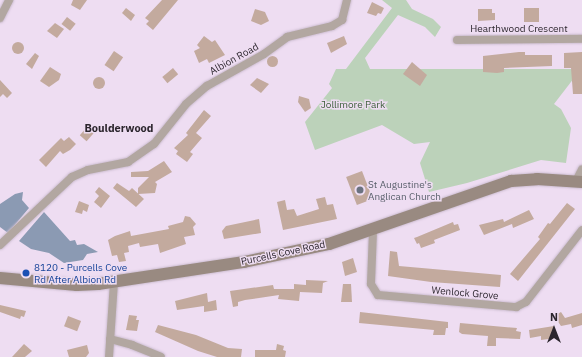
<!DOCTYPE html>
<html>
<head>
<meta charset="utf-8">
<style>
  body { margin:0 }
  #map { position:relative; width:582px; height:357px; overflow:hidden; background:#eeddf2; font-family:"IBM Plex Sans",sans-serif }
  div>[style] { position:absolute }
  .green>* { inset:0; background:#bcd2ba }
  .water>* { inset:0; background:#8b9ab3 }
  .building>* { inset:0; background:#c3aa9e; transform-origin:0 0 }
  .round { border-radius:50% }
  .roads { filter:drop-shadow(0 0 1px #cbbccf) drop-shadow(0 0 1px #cbbccf) }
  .street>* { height:8px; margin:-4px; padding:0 4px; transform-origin:4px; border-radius:4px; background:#b2a7a1 }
  .secondary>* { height:12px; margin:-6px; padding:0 6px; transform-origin:6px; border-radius:6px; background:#998a81 }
  .dots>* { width:11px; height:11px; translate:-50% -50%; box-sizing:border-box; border:2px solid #eeddf2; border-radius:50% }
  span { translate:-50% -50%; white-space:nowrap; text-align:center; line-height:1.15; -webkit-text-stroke:3px #eeddf2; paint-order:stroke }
  .street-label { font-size:10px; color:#2c262e }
  .park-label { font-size:10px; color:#3e603c }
  .worship-label { font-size:10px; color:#5b616d }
  .left { translate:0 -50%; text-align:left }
  .transit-label { font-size:10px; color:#164399 }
  .neighbourhood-label { font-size:11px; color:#2c262e; font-weight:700 }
  .north { position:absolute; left:534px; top:309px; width:40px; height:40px; -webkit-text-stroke:3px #eeddf2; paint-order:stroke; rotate:0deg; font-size:11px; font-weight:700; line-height:16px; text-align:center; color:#2c262e }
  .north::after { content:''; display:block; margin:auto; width:14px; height:18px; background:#2c262e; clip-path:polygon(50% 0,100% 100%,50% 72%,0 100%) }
</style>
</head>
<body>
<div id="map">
  <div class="green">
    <div style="clip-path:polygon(382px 0,406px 0,412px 9px,433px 19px,441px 27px,435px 37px,425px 27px,398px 15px,365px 58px,370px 69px,581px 69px,554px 104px,561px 109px,571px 128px,566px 163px,541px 160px,467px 183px,429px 192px,420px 163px,430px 142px,414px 144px,382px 125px,315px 150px,305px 122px,332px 88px,329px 84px,336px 69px,346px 69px,392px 8px)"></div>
  </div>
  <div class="water">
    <div style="clip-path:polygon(23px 192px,22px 200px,29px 208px,8px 233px,0 227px,0 204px,15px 194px)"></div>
    <div style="clip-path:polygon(44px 212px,70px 241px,75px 240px,77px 245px,84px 244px,98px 252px,87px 254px,83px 260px,64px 263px,49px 253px,31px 249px,19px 241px)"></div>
  </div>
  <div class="building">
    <div style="clip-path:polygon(73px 0,87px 0,80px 10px,71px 5px)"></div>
    <div style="clip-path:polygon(162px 0,178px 0,153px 30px,146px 24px,149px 21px,145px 18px)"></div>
    <div style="clip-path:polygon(372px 2px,384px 8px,381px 14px,378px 13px,376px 16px,367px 13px)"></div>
    <div style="clip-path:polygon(126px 8px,135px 15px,131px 21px,122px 13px)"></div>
    <div style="left:524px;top:8px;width:15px;height:14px"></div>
    <div style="clip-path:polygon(255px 9px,265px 12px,269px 21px,261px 25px,251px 21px)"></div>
    <div style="clip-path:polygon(478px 9px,492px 9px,492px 13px,495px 13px,495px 20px,478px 21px)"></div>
    <div style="left:67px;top:17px;width:11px;height:9px;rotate:38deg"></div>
    <div style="clip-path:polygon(55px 23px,64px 29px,57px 38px,47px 31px)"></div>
    <div style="clip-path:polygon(204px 36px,212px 42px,215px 40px,225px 55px,209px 63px,207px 59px,199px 63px,194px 51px,200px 48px,197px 45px)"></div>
    <div style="clip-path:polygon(344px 36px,347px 44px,331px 53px,327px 43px)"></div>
    <div class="round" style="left:12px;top:42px;width:12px;height:12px"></div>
    <div style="left:114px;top:51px;width:11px;height:17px;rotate:34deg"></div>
    <div style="clip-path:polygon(519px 52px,525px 52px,525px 55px,552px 55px,552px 66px,504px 68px,504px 72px,497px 73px,483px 72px,483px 56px)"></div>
    <div style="clip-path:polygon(582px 52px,582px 94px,573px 94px,571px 68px,564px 68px,564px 53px)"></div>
    <div style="clip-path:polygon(35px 53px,39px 56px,32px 69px,26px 64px)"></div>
    <div class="round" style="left:266.5px;top:55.5px;width:11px;height:11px"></div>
    <div style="clip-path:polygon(412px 62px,427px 75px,420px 86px,403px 74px)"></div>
    <div style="clip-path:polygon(50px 67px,61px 74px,59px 80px,49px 87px,40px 81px)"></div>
    <div style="left:173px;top:68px;width:8px;height:14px;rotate:50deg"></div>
    <div class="round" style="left:93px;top:77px;width:12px;height:12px"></div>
    <div style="clip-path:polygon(257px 78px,269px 84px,261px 93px,250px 85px)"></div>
    <div style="clip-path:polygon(0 80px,12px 93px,7px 98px,3px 94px,0 97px)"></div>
    <div style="clip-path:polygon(299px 96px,309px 99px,311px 108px,305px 112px,298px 102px)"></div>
    <div style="clip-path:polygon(204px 110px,211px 116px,196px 133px,202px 138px,190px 152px,193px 154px,187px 162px,176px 154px,178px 151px,174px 148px,188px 135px,186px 133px)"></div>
    <div style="left:87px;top:127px;width:9px;height:11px;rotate:41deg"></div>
    <div style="clip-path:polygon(69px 137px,76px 144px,70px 150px,63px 154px,60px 151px,46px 167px,39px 160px,61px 138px,64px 141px)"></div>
    <div style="clip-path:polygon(164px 161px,172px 172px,155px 182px,157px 184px,155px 193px,138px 194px,138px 188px,149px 177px,131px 177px,131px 172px,148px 171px)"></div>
    <div style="left:362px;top:171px;width:30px;height:17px;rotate:69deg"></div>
    <div style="clip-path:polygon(117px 183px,129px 191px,132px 188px,144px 199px,136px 207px,113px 188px)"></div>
    <div style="clip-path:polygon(99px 187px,110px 196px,101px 208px,94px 202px,99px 196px,95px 192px)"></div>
    <div style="clip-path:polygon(325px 197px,327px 205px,333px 204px,337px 219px,283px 230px,277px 202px,285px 200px,287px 210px,294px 209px,297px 216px,319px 209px,316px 199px)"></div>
    <div style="clip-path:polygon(79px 201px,89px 205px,87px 212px,83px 210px,82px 214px,75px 212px)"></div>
    <div style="clip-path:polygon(567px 203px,575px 209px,518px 281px,510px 274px,540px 239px,538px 237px,548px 223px,550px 224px)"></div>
    <div style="clip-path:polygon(529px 210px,534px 219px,513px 228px,512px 224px,484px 235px,479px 225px,503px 219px,504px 222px)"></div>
    <div style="clip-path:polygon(185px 216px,190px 217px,196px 224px,193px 227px,195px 235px,184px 237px,186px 244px,160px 253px,158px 244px,140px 247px,139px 243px,128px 246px,129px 252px,124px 253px,126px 261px,119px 262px,117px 255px,112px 256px,108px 240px,115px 236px,130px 231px,131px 236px,169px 229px,168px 226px,183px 222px)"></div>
    <div style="clip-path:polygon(259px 219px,261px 233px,224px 239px,222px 231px,226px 226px)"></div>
    <div style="clip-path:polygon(453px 222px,454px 225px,458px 224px,460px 230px,434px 240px,435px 243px,421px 248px,419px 243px,417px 244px,414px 238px,417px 237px)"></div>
    <div style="clip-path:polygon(390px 251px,397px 252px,399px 266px,501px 275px,500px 287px,431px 282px,388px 276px)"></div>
    <div style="clip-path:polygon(353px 258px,357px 272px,345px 276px,342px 262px)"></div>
    <div style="clip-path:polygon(306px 280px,328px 281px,323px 283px,322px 293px,300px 292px,299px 301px,278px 299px,279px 295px,245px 300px,238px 302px,238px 306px,233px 307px,230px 291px,273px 285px,274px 289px,294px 289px,294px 284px,306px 285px)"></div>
    <div style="clip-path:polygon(343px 284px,351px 284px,352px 302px,341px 302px)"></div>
    <div style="clip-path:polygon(207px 293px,208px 302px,216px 300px,217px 310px,204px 312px,204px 306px,177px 310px,175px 301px)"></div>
    <div style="clip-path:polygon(0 305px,26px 311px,24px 317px,21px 316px,20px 319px,0 312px)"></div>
    <div style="clip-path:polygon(360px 312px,448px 322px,448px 328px,446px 328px,445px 335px,433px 335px,434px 330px,359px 323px)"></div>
    <div style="clip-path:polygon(561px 312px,565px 318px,582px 313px,582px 325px,572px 328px,571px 324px,561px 326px,554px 316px)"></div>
    <div style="clip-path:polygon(129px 315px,137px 316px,136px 320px,139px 320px,137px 331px,126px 330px)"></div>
    <div style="left:68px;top:316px;width:14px;height:11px;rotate:21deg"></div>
    <div style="clip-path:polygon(460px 323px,517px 328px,516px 331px,521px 332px,520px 339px,496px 338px,496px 346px,487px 346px,488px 336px,462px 334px,459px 332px)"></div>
    <div style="clip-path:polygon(158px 325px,196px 335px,228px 348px,242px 349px,241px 357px,217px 357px,198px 351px,155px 332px)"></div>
    <div style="clip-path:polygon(554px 326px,556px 338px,541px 340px,541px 336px,530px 338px,529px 330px)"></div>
    <div style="clip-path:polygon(24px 344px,32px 351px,25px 357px,12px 357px)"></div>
    <div style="clip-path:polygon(277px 344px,284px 346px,283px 350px,286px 351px,285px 357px,255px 357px,255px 350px,276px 350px)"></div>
    <div style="clip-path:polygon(87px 345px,89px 353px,86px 357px,69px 357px,67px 350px)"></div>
  </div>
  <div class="roads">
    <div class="street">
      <div style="left:0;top:18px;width:20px;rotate:-63deg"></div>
      <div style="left:457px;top:40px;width:125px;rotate:-0.5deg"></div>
      <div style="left:576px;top:181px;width:13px;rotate:-63deg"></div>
      <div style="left:373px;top:231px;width:53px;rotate:92.2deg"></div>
      <div style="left:371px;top:284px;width:13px;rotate:58deg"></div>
      <div style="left:378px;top:295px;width:139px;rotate:5deg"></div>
      <div style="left:516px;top:307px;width:11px;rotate:-27deg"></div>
      <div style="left:526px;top:302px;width:91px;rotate:-52.1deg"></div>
      <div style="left:0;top:245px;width:99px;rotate:-43.4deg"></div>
      <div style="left:72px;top:177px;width:17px;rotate:-24deg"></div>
      <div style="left:88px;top:170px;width:41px;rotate:-11.3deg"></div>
      <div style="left:128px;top:162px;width:32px;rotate:-35deg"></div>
      <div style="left:154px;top:144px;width:51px;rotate:-51.3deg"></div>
      <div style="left:186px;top:104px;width:28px;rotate:-41deg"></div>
      <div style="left:207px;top:86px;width:65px;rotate:-29.3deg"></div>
      <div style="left:264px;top:54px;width:29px;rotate:-36deg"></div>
      <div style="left:287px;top:37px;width:46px;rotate:-13.7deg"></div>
      <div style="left:332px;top:26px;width:12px;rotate:-31deg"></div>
      <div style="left:342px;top:20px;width:21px;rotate:-76deg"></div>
      <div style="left:110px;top:339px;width:23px;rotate:15deg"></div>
      <div style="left:132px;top:345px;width:31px;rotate:22deg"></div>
      <div style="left:109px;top:357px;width:75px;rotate:-86.2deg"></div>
    </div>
    <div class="secondary">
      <div style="left:0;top:278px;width:77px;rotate:5.2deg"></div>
      <div style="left:77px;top:285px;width:21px;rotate:-3deg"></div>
      <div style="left:98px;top:284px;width:148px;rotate:-8.6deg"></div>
      <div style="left:244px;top:262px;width:87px;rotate:-12deg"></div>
      <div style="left:329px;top:244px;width:193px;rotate:-19.1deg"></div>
      <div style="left:511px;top:181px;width:26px;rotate:-4deg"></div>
      <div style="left:537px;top:179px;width:45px;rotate:3.8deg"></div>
    </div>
  </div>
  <div class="dots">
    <div style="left:360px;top:190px;background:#6b7280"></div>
    <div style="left:26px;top:273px;background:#1a4fb4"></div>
  </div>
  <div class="street-label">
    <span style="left:519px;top:29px">Hearthwood Crescent</span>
    <span style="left:234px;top:59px;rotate:-29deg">Albion Road</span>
    <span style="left:283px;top:253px;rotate:-12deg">Purcells Cove Road</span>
    <span style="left:465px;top:293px;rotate:5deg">Wenlock Grove</span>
  </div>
  <div class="park-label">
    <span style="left:353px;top:105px">Jollimore Park</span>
  </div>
  <div class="worship-label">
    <span class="left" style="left:368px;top:190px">St Augustine's<br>Anglican Church</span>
  </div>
  <div class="transit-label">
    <span class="left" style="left:34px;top:273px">8120 - Purcells Cove<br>Rd After Albion Rd</span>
  </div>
  <div class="neighbourhood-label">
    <span style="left:119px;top:128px">Boulderwood</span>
  </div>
  <div class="north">N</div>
</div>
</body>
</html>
